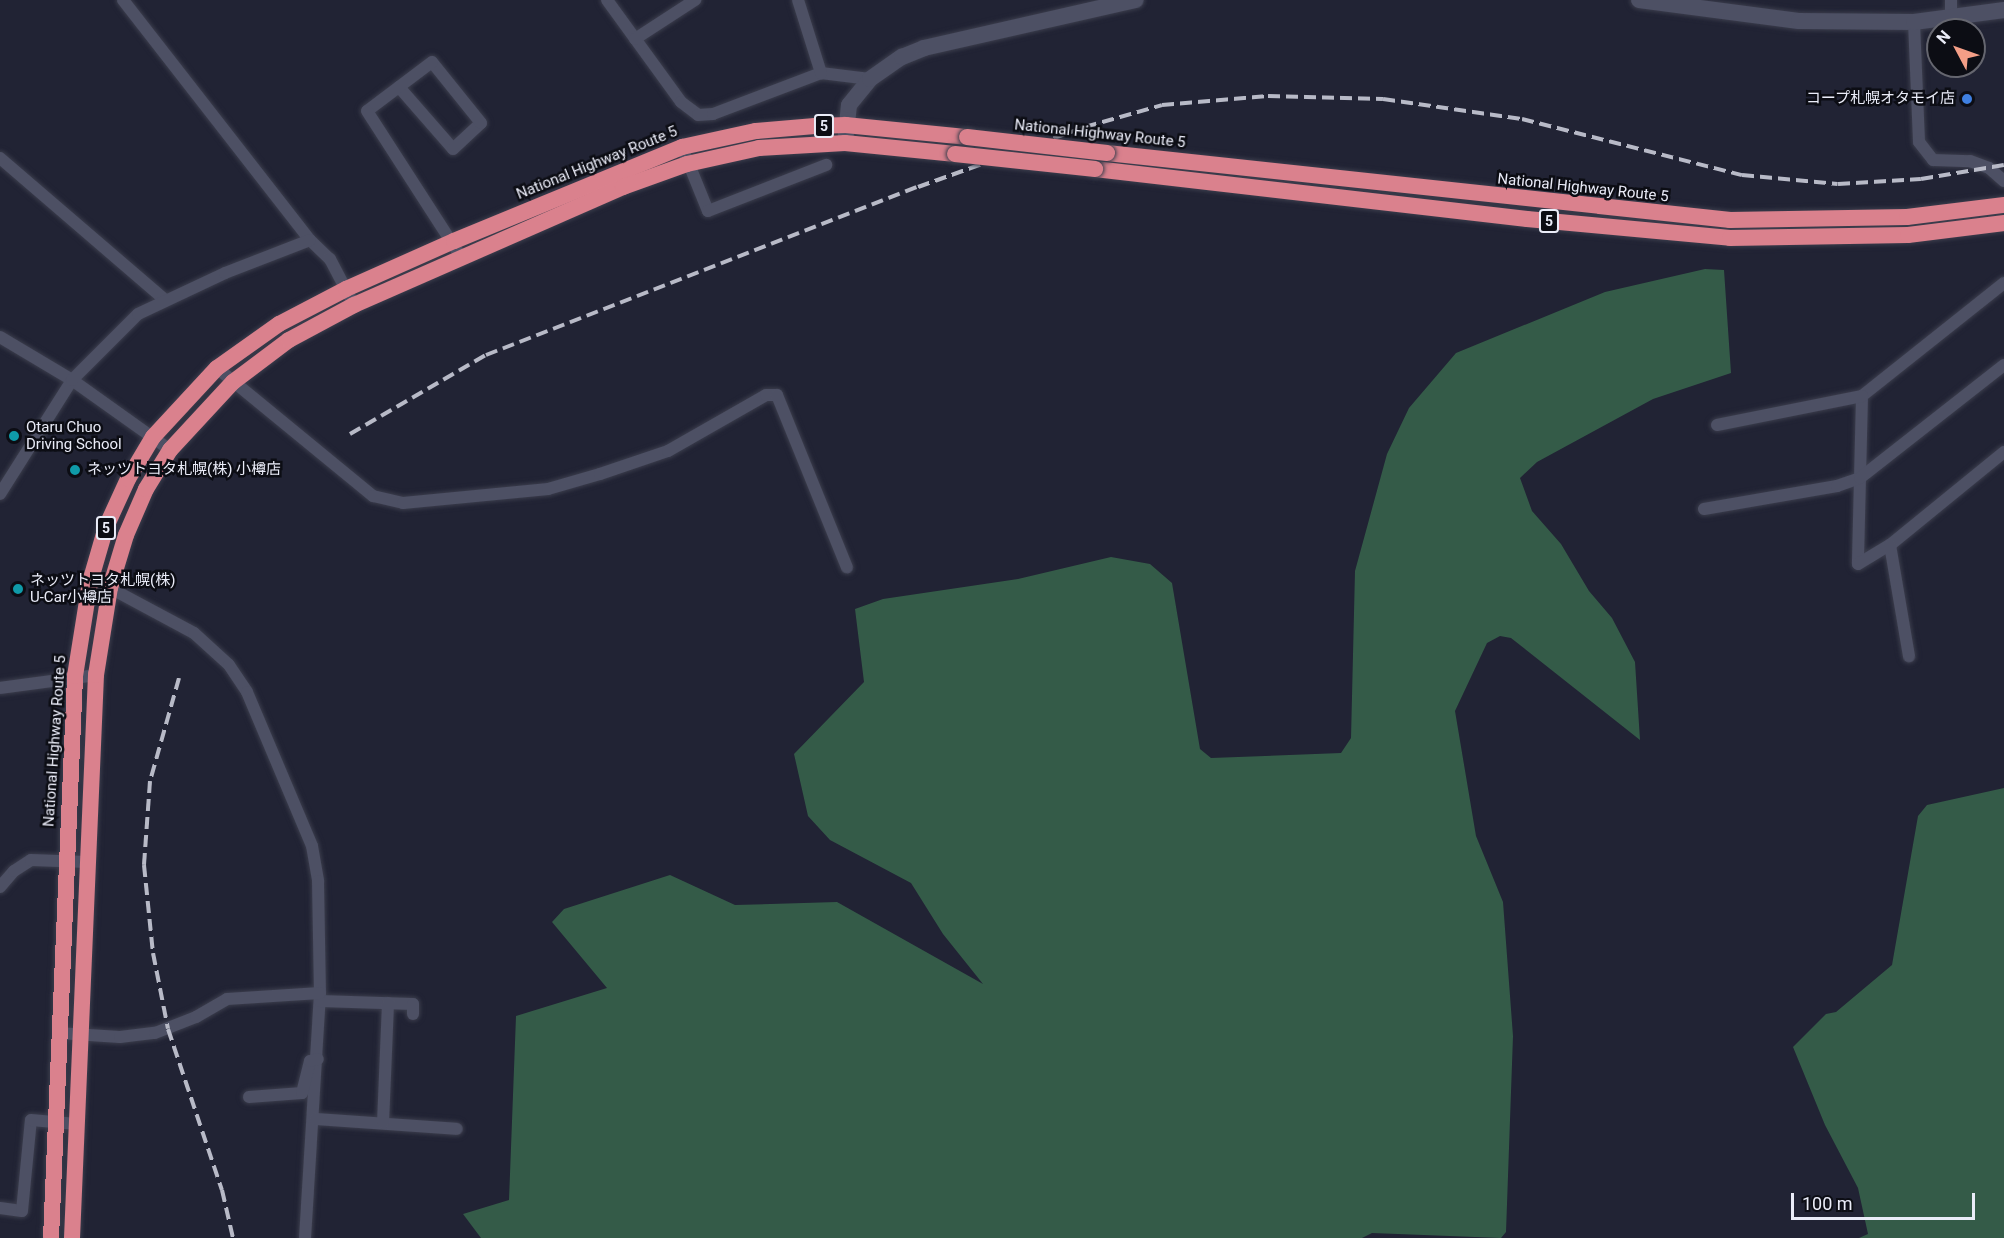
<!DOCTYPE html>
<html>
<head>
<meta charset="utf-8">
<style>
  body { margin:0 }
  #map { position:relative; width:2004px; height:1238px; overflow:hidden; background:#212334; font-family:Roboto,"Noto Sans JP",sans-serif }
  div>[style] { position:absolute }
  .forest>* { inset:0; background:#345b48 }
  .roads { filter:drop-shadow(0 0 2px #3b3d4c) drop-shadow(0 0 2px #3b3d4c) }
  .minor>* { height:12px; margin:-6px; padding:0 6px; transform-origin:6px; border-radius:6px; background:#4d5064 }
  .tertiary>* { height:16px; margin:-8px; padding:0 8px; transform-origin:8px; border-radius:8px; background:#4d5064 }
  .trunk>* { height:16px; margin:-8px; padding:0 8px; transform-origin:8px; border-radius:8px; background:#da818d }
  .rail>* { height:4px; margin-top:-2px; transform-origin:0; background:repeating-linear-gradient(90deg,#b8bac7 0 12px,transparent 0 18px) }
  .bridges { filter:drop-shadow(0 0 2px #3b3d4c) drop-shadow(0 0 2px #3b3d4c) }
  .trunk-bridge>* { height:16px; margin:-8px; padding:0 8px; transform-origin:8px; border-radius:8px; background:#da818d }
  .dots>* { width:16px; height:16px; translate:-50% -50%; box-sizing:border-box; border:3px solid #0c0d14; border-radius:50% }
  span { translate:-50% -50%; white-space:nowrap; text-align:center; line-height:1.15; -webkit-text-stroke:5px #0c0d14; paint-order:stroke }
  .shield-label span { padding:2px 4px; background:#0c0d14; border:2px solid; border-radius:4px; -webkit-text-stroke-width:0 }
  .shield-label { font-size:14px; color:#eaecf8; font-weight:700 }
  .poi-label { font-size:15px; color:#eaecf8 }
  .right { translate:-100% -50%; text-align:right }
  .left { translate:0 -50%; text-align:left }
  .street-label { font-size:15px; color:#eaecf8 }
  .north { position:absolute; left:1926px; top:18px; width:60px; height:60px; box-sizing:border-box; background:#0c0d14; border:2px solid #65666f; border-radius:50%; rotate:311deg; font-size:16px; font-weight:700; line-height:24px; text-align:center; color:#eaecf8 }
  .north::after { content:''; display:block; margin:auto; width:21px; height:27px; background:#f49e87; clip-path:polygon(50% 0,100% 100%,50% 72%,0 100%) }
  .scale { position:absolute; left:1791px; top:1193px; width:184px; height:27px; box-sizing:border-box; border:3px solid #eaecf8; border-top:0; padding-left:8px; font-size:18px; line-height:21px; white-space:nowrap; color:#eaecf8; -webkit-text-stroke:4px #0c0d14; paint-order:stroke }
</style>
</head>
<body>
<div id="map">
  <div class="forest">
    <div style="clip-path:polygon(1705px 269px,1724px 270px,1731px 373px,1653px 399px,1537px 462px,1520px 478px,1532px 511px,1561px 544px,1589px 591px,1612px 618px,1635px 662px,1640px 740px,1511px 638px,1500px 636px,1487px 643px,1455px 711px,1476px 836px,1503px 902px,1513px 1036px,1506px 1232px,1501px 1238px,1372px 1233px,1362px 1238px,481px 1238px,463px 1214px,509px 1200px,516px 1016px,607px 988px,552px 922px,564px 909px,670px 875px,735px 905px,837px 902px,983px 984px,943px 934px,911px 883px,830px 840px,808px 816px,794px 754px,864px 682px,855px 609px,883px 599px,1018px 579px,1111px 557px,1150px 564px,1172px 583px,1200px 749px,1211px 758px,1341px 753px,1351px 738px,1355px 571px,1387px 454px,1409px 408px,1456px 353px,1605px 292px)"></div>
    <div style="clip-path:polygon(2004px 788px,2004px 1238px,1859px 1238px,1868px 1234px,1858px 1188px,1825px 1125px,1793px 1047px,1826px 1014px,1836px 1012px,1892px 965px,1918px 816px,1927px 805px)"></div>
  </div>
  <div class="roads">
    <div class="minor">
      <div style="left:123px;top:0;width:304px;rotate:52.1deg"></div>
      <div style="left:310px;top:240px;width:28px;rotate:44deg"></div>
      <div style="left:330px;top:259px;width:52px;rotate:62.4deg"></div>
      <div style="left:607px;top:0;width:126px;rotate:54deg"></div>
      <div style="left:681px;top:102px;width:21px;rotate:37deg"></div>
      <div style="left:698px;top:115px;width:15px;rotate:-4deg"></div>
      <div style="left:713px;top:114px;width:116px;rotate:-20.8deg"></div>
      <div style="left:821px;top:73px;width:49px;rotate:7deg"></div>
      <div style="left:798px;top:0;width:77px;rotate:72.5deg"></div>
      <div style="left:1951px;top:17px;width:17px;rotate:-90deg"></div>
      <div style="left:1914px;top:22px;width:120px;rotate:87.6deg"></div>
      <div style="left:1919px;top:142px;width:23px;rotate:52deg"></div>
      <div style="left:1933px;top:160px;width:37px;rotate:2deg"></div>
      <div style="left:1970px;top:161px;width:20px;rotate:20deg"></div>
      <div style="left:1989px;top:168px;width:20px;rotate:41deg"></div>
      <div style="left:635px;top:39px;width:72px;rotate:-33deg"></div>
      <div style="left:399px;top:87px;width:82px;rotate:48.9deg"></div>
      <div style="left:453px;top:149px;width:38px;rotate:-43deg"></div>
      <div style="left:481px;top:123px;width:78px;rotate:-128.8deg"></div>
      <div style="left:432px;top:62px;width:81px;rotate:143deg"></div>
      <div style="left:367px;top:111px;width:174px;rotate:57.2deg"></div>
      <div style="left:682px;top:147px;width:69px;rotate:67.9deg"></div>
      <div style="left:708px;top:211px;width:127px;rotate:-21.3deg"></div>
      <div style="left:0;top:158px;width:218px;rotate:40.7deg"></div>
      <div style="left:2004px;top:283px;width:181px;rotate:141.5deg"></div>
      <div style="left:1862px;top:396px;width:168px;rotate:91.4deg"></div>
      <div style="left:1858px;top:564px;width:37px;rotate:-31deg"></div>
      <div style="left:1890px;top:545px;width:147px;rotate:-39.2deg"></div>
      <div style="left:0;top:337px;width:84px;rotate:30.8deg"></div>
      <div style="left:72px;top:380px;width:120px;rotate:35.5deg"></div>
      <div style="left:217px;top:368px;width:202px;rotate:39.4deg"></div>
      <div style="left:373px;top:496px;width:31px;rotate:13deg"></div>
      <div style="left:403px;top:503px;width:146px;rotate:-5.5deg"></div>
      <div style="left:548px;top:489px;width:54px;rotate:-16.1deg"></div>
      <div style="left:600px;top:474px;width:72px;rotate:-18.7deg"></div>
      <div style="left:668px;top:451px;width:113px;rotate:-29.7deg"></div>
      <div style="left:766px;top:395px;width:11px"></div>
      <div style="left:777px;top:395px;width:186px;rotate:67.9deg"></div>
      <div style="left:1717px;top:425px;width:148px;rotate:-11.3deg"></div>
      <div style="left:0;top:494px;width:135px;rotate:-57.7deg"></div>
      <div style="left:72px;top:380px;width:93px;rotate:-45deg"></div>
      <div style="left:138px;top:314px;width:96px;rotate:-25.2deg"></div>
      <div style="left:225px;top:273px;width:91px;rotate:-21.2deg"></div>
      <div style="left:1704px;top:509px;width:135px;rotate:-9.8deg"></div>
      <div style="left:1837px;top:486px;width:24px;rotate:-19deg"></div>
      <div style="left:1860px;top:478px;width:183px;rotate:-38.1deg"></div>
      <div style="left:1890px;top:545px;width:113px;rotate:80.3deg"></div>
      <div style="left:110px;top:588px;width:95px;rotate:28.2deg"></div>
      <div style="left:194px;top:633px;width:47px;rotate:42.4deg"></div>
      <div style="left:229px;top:665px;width:32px;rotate:56deg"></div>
      <div style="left:247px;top:692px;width:167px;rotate:67.1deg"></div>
      <div style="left:312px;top:846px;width:36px;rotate:80deg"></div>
      <div style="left:318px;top:881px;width:112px;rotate:89deg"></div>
      <div style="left:320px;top:993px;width:245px;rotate:93.5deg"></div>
      <div style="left:0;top:688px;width:97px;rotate:-7.7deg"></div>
      <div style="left:0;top:887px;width:21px;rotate:-49deg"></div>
      <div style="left:14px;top:871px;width:20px;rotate:-33deg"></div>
      <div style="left:31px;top:860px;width:56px;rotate:2deg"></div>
      <div style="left:320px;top:1001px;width:93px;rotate:1.8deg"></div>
      <div style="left:413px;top:1004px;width:10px;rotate:90deg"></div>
      <div style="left:58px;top:1033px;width:62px;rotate:3.7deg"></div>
      <div style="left:120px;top:1037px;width:35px;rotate:-7deg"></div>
      <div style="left:155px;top:1033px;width:44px;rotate:-21.3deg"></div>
      <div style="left:196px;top:1017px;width:36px;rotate:-30deg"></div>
      <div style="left:227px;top:999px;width:93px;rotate:-3.7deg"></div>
      <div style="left:249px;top:1097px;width:53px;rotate:-4.3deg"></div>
      <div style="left:302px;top:1093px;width:33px;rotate:-76deg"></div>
      <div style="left:310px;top:1061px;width:8px;rotate:-14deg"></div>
      <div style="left:315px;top:1119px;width:142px;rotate:4deg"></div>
      <div style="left:383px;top:1123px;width:120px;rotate:-87.6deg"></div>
      <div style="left:0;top:1208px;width:22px;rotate:8deg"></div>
      <div style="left:22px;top:1211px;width:91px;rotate:-84.4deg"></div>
      <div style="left:31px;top:1120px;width:46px;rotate:5deg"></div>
    </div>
    <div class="tertiary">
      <div style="left:1639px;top:0;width:161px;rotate:7.5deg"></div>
      <div style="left:1799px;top:21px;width:115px;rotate:0.5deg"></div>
      <div style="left:1914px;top:22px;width:91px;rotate:-7.6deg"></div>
      <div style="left:845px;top:143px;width:38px;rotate:-84deg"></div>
      <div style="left:849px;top:105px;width:33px;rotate:-51deg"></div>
      <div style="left:870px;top:79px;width:39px;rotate:-35deg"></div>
      <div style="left:902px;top:57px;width:24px;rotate:-22deg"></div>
      <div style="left:924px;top:48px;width:217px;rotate:-12.8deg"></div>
    </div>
    <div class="trunk">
      <div style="left:1107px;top:153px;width:627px;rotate:6.14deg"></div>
      <div style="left:1730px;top:220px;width:177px;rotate:-1deg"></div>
      <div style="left:1907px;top:217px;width:98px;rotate:-7.1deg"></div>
      <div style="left:1095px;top:169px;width:435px;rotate:6.6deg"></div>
      <div style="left:1527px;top:219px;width:204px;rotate:5.3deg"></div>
      <div style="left:1730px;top:238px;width:178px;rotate:-1deg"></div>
      <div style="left:1908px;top:235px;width:97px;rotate:-7.1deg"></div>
      <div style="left:51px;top:1238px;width:563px;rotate:-87.55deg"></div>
      <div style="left:75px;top:676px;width:95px;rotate:-80.9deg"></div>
      <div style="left:90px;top:582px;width:57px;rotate:-73.8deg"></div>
      <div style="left:106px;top:527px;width:53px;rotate:-65.4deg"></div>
      <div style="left:128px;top:479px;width:49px;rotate:-59.2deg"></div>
      <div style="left:153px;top:437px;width:94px;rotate:-47.2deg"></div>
      <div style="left:217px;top:368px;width:76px;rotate:-35.4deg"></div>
      <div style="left:279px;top:324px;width:76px;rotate:-27.6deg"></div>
      <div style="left:346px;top:289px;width:118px;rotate:-24deg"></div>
      <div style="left:454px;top:241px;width:247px;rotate:-22.4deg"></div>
      <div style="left:682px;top:147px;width:76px;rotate:-12.2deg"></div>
      <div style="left:756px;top:131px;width:59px;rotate:-4.8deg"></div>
      <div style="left:815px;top:126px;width:31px;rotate:-2deg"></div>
      <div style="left:846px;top:125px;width:122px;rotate:5.7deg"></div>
      <div style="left:72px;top:1238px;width:564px;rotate:-87.56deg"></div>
      <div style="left:96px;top:675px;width:88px;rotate:-80.9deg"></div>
      <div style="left:110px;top:588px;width:55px;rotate:-73.2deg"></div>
      <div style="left:126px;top:535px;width:50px;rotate:-66.5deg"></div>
      <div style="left:146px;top:489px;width:46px;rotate:-58.4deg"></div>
      <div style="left:170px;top:450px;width:93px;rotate:-47.2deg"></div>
      <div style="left:233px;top:382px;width:70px;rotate:-36.9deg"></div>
      <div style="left:289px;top:340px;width:74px;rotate:-28.3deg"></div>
      <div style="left:354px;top:305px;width:294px;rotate:-23.7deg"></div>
      <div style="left:623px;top:187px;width:68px;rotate:-19.8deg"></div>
      <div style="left:687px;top:164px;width:74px;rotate:-12.5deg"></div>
      <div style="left:759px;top:148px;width:86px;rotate:-3.3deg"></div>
      <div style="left:845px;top:143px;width:111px;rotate:5.7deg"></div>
    </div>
  </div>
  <div class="rail">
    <div style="left:350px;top:434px;width:157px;rotate:-30.2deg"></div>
    <div style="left:486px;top:355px;width:464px;rotate:-21.3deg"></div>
    <div style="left:918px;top:187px;width:177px;rotate:-19.8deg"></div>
    <div style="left:1085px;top:127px;width:80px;rotate:-15.9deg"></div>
    <div style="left:1162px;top:105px;width:106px;rotate:-4.9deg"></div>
    <div style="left:1268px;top:96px;width:115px;rotate:1.5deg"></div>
    <div style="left:1383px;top:99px;width:140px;rotate:8.2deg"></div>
    <div style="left:1522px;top:119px;width:227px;rotate:14.3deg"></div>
    <div style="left:1742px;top:175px;width:96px;rotate:5.4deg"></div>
    <div style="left:1838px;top:184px;width:83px;rotate:-3.4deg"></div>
    <div style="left:1921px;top:179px;width:84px;rotate:-9.6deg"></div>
    <div style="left:179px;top:678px;width:107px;rotate:105.7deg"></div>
    <div style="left:150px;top:781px;width:84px;rotate:94.1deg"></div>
    <div style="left:144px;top:865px;width:88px;rotate:84.2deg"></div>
    <div style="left:153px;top:953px;width:77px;rotate:78.8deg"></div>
    <div style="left:168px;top:1029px;width:170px;rotate:71.5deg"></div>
    <div style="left:222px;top:1190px;width:49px;rotate:77.1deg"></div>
  </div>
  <div class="bridges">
    <div class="trunk-bridge">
      <div style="left:967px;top:137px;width:141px;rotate:6.5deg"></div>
      <div style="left:955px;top:154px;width:141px;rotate:6.1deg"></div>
    </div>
  </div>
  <div class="dots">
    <div style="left:1967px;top:99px;background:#3f7fe0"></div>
    <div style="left:14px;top:436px;background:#0f9aa8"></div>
    <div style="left:75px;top:470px;background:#0f9aa8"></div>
    <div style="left:18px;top:589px;background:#0f9aa8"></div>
  </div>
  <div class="shield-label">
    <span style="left:824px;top:126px">5</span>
    <span style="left:1549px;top:221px">5</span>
    <span style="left:106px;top:528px">5</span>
  </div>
  <div class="poi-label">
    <span class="right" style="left:1955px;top:99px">コープ札幌オタモイ店</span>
    <span class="left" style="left:26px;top:436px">Otaru Chuo<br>Driving School</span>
    <span class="left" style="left:87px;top:470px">ネッツトヨタ札幌(株) 小樽店</span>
    <span class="left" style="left:30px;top:589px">ネッツトヨタ札幌(株)<br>U-Car小樽店</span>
  </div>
  <div class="street-label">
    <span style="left:1100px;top:134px;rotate:6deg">National Highway Route 5</span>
    <span style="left:597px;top:163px;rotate:-22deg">National Highway Route 5</span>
    <span style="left:1583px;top:188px;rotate:6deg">National Highway Route 5</span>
    <span style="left:55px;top:741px;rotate:-86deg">National Highway Route 5</span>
  </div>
  <div class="north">N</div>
  <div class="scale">100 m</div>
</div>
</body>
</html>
